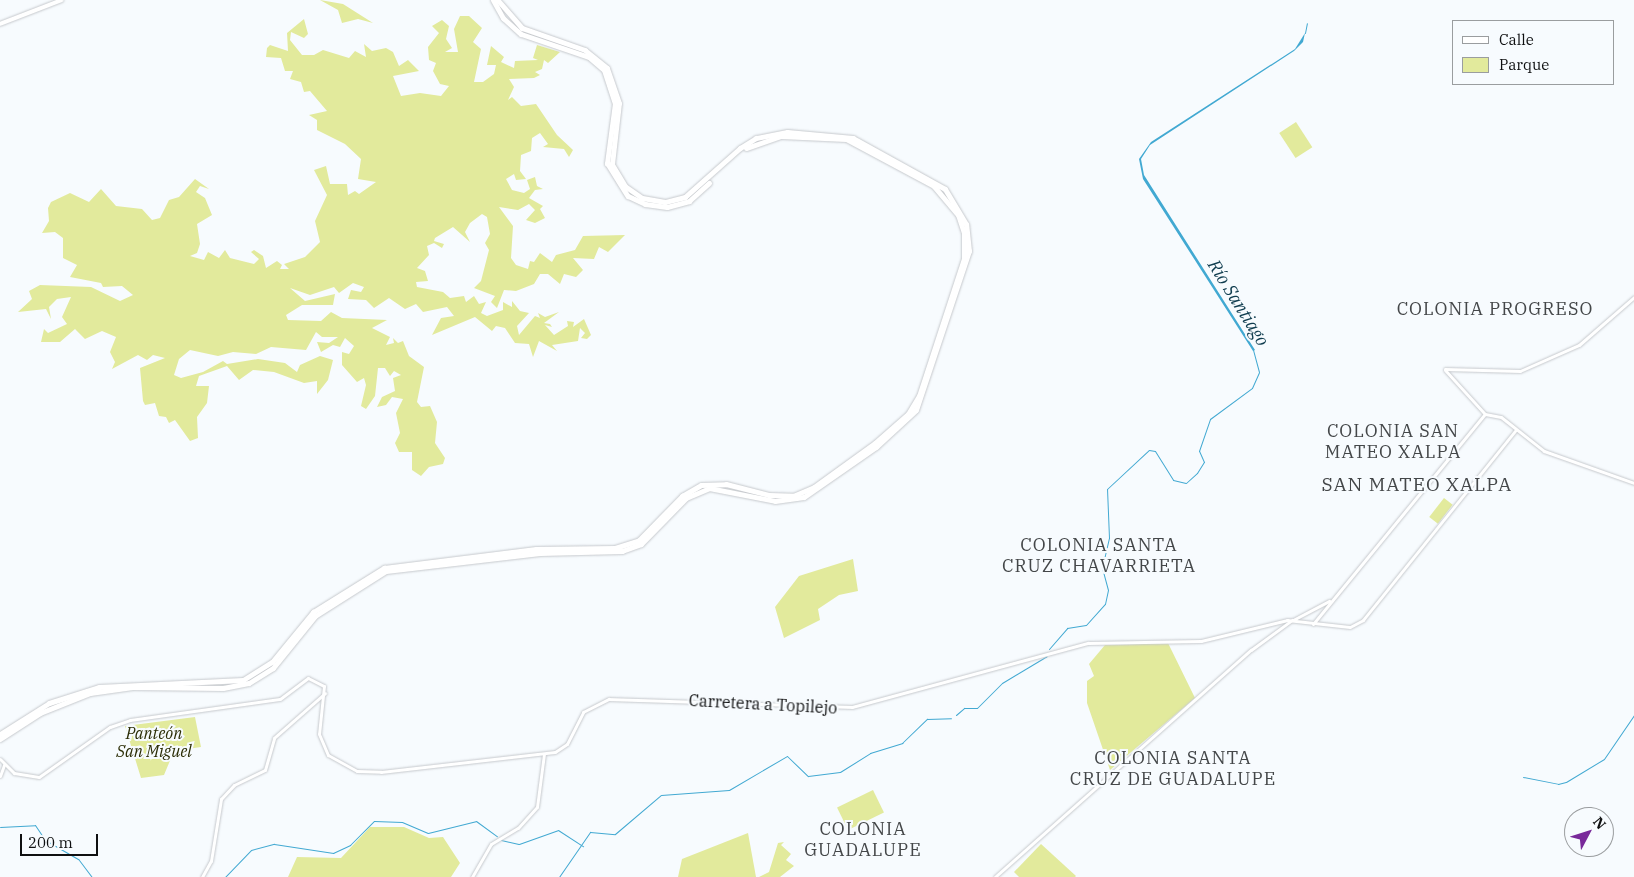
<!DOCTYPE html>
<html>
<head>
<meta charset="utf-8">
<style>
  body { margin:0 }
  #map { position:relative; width:1634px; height:877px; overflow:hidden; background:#f7fbfe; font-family:"IBM Plex Serif",serif }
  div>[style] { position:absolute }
  .green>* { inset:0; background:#e2ea9c; transform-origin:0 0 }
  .water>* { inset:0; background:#42a9d2 }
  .stream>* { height:1px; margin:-0.5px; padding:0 0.5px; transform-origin:0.5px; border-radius:0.5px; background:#42a9d2 }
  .roads { filter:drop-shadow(0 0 1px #c6c9cd) drop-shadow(0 0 1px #c6c9cd) }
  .tertiary>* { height:3px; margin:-1.5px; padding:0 1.5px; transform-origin:1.5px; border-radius:1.5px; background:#fff }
  .secondary>* { height:3px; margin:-1.5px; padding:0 1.5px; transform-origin:1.5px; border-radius:1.5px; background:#fff }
  .primary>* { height:4px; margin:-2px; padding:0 2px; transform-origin:2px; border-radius:2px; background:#fff }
  .motorway>* { height:5px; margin:-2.5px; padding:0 2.5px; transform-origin:2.5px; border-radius:2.5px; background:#fff }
  span { translate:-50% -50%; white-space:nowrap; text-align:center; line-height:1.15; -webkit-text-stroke:4px #f7fbfe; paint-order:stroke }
  .street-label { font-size:16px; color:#0f1011 }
  .park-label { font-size:16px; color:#2b2d06; font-style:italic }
  .water-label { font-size:18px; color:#103d4f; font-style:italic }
  .neighbourhood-label { font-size:18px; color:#444749; letter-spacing:1px }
  .quarter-label { font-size:19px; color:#444749; letter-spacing:1px }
  .legend { position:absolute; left:1452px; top:20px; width:162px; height:65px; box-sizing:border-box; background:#f7fbfe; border:1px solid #9a9d9f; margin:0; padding:6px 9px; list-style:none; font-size:15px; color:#0f1011 }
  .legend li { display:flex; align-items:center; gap:10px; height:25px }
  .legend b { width:25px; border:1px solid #9a9d9f }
  .north { position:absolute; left:1564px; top:807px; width:50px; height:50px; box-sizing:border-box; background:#f7fbfe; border:1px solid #9a9d9f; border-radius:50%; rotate:50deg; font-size:14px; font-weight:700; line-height:20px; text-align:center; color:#0f1011 }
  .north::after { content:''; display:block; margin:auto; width:18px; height:22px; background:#79299a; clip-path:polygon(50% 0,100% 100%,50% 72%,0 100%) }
  .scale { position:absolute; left:20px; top:834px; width:78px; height:22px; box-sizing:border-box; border:2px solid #0f1011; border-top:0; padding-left:6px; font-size:15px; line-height:18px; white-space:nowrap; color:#0f1011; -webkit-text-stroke:4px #f7fbfe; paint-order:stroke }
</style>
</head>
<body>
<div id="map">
  <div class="green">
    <div style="clip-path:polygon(320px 0,343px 4px,373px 23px,358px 19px,342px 23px,338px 10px)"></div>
    <div style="clip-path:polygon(460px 16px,469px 16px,482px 28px,473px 42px,481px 49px,474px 82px,483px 82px,494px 74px,496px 65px,487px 65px,491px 46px,504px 57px,501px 62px,514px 68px,515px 61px,538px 60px,533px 58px,537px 45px,560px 52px,548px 63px,544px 60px,542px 69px,535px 72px,540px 75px,534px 78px,509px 79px,514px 87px,508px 100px,512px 97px,521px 106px,536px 104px,557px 135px,573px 150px,569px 157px,564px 149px,543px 147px,548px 144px,540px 133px,532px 138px,531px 151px,521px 155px,520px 171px,526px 179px,516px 180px,514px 174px,506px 179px,512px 190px,524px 193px,530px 189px,527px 180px,535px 177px,537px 186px,543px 189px,535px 190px,529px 198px,543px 206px,540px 209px,545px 218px,535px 223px,526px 220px,535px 210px,529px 204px,518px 210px,499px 207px,513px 226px,511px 258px,516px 265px,528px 269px,530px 261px,534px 262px,540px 253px,552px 262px,556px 255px,575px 250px,583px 236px,625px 235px,608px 252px,599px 247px,594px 259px,573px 258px,583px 270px,576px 277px,564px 274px,560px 284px,548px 274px,540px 274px,534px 284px,516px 291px,504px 290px,497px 308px,491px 302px,495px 296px,474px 288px,481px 281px,489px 250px,485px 243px,490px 234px,487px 217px,482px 214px,470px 223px,465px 232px,470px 242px,453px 227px,435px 238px,434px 241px,444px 244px,442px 248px,434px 243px,427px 246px,429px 255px,417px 268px,425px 271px,428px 281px,416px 282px,417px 287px,443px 292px,450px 298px,464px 296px,466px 302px,474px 296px,479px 304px,486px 302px,481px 313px,487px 316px,503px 310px,503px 302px,512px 307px,512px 301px,520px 311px,529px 313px,517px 326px,519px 335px,535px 316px,540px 318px,538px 313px,545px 317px,559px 312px,544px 323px,550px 324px,552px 327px,545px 325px,554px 335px,568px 326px,567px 321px,574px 322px,573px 327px,584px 319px,591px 335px,587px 339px,581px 338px,585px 333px,580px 328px,578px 341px,552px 345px,557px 351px,539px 341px,533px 357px,529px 344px,515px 343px,505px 328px,496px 326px,492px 331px,475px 317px,432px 335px,441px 318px,454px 316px,447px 307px,423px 312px,416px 304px,405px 309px,389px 298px,374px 308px,366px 300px,348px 299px,351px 290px,361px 292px,364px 287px,353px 283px,339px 293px,334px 287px,310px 295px,290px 288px,305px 301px,335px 294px,333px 305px,302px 305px,286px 315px,288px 320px,321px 321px,331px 312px,342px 318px,387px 320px,372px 328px,390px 337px,386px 345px,394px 343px,393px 338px,398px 343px,403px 341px,409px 356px,424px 367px,417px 402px,421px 407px,430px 406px,437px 422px,435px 443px,445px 458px,443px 464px,429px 467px,421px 476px,412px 470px,412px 452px,399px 452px,395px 443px,400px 433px,396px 413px,403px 399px,392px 397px,386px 405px,377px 407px,382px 397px,395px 391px,393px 378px,401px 375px,394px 371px,390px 376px,385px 368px,378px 368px,375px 396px,366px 409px,361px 406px,366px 385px,364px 378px,357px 382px,342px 365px,342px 352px,349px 354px,354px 346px,345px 338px,340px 347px,333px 345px,321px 352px,317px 342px,329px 343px,338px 337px,322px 337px,316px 332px,306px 350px,271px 347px,256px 354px,233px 352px,218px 356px,190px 350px,179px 359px,174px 375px,181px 378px,203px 372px,223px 361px,227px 364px,258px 359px,285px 363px,297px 372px,300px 365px,320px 356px,333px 360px,328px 380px,317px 394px,317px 381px,304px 383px,274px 372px,253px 370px,239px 380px,227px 366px,199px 376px,196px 386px,209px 386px,207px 403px,197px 417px,198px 438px,190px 441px,175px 420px,169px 423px,166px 417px,159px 416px,155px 403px,145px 405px,143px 401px,140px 368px,165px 358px,153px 355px,147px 360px,138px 355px,112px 369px,115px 362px,110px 352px,116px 337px,102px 331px,85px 339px,75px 329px,60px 342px,41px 342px,44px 329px,48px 333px,67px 324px,62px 317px,71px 297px,57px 299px,49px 307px,51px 319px,46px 309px,18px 312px,32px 299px,29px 291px,40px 285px,91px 287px,120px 301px,133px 295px,122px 286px,103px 287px,101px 283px,70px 277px,77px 265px,63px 258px,63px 238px,55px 232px,42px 233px,49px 221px,48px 208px,51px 202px,70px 193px,89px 202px,101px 189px,116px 206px,142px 209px,152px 220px,160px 218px,169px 200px,179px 197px,195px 179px,209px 189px,200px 186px,196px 192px,205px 198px,212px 215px,197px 224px,200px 244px,197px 253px,190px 256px,204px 260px,208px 252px,219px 258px,225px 250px,230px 258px,254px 264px,259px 259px,251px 252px,254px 250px,263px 256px,266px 268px,277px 261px,282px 265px,280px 269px,289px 269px,284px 264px,305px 257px,320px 242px,315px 221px,327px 195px,314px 170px,326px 166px,330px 184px,347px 184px,348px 195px,355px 191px,359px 194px,376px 182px,358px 179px,361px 159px,345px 144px,317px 130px,317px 120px,309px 115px,327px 111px,310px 91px,304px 92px,301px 82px,290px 79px,293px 71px,285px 71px,281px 58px,266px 57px,267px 48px,270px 45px,288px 51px,287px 33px,304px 19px,308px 34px,304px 38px,291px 32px,290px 40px,302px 55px,314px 55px,323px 50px,349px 58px,355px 51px,366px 57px,364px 44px,372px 51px,386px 48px,393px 52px,399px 66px,408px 60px,419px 71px,393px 76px,401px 96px,420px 93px,441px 96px,449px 86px,440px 84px,433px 71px,436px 63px,429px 60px,428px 47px,439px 33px,432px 26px,442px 20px,449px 26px,446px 39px,452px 48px,445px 52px,458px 52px,454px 29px)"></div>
    <div style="left:1296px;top:122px;width:30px;height:20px;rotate:57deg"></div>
    <div style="left:1444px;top:498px;width:11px;height:24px;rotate:38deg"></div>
    <div style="clip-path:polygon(853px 559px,858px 591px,839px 595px,818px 609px,820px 620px,784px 638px,775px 607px,799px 576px)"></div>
    <div style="clip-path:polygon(1168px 643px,1195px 698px,1110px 770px,1087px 703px,1087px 681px,1094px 676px,1089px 664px,1105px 645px)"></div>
    <div style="clip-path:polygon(195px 717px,201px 747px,174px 751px,164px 775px,141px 778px,125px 726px)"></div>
    <div style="left:873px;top:790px;width:25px;height:40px;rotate:64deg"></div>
    <div style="clip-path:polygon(370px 827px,404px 827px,429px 838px,443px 837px,460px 863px,451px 877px,288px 877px,297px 857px,341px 858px)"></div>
    <div style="clip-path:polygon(748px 833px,756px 877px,678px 877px,682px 859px)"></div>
    <div style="clip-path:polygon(784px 842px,781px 845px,791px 854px,786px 860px,794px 866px,780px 877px,759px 877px,769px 872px,778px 843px)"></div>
    <div style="clip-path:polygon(1041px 844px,1076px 876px,1075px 877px,1019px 877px,1014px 872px)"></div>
  </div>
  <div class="water">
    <div style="clip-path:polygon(1305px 33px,1303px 42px,1294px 51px,1150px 145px,1141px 159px,1144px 175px,1255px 350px,1253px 351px,1143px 179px,1139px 159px,1151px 142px,1295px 49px)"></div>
  </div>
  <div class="stream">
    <div style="left:1305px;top:33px;width:10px;rotate:-79deg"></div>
    <div style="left:1049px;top:649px;width:28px;rotate:-49deg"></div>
    <div style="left:1067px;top:628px;width:19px;rotate:-9deg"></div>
    <div style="left:1086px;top:625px;width:28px;rotate:-48deg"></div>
    <div style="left:1105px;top:604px;width:14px;rotate:-78deg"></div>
    <div style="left:1108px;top:590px;width:23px;rotate:-105deg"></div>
    <div style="left:1102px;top:568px;width:31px;rotate:-77deg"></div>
    <div style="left:1109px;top:538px;width:49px;rotate:-92.3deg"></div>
    <div style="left:1107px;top:489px;width:57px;rotate:-42.9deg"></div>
    <div style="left:1149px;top:450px;width:6px;rotate:9deg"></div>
    <div style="left:1155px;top:451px;width:34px;rotate:58deg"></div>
    <div style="left:1173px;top:480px;width:13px;rotate:13deg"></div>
    <div style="left:1186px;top:483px;width:15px;rotate:-42deg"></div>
    <div style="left:1197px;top:473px;width:13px;rotate:-58deg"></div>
    <div style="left:1204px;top:462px;width:12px;rotate:-114deg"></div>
    <div style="left:1199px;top:451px;width:34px;rotate:-71deg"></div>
    <div style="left:1210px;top:419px;width:52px;rotate:-36.4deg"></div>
    <div style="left:1252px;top:388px;width:17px;rotate:-66deg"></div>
    <div style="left:1259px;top:372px;width:23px;rotate:-105deg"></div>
    <div style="left:956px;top:715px;width:11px;rotate:-41deg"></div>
    <div style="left:964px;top:708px;width:13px"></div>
    <div style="left:977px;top:708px;width:35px;rotate:-45deg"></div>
    <div style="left:1002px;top:683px;width:52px;rotate:-31deg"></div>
    <div style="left:1523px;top:777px;width:36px;rotate:11deg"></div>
    <div style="left:1558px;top:784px;width:8px;rotate:-14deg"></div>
    <div style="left:1566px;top:782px;width:44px;rotate:-31.2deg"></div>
    <div style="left:1604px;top:759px;width:53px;rotate:-55.7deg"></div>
    <div style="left:0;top:827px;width:35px;rotate:-3deg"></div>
    <div style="left:35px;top:825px;width:18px;rotate:56deg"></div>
    <div style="left:45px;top:840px;width:39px;rotate:30deg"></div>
    <div style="left:79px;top:860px;width:21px;rotate:53deg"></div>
    <div style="left:501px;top:840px;width:18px;rotate:13deg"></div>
    <div style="left:519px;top:844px;width:41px;rotate:-19.7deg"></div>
    <div style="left:558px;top:830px;width:30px;rotate:33deg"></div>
    <div style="left:225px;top:877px;width:37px;rotate:-46deg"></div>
    <div style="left:251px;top:850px;width:24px;rotate:-15deg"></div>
    <div style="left:274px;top:844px;width:60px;rotate:8.7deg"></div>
    <div style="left:333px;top:853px;width:19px;rotate:-25deg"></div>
    <div style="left:350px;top:845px;width:34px;rotate:-45deg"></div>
    <div style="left:374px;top:821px;width:28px;rotate:2deg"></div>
    <div style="left:402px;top:822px;width:28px;rotate:23deg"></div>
    <div style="left:428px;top:833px;width:49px;rotate:-14deg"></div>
    <div style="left:476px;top:821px;width:26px;rotate:36deg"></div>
    <div style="left:559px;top:877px;width:55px;rotate:-55.4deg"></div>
    <div style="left:590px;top:832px;width:25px;rotate:5deg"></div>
    <div style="left:615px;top:834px;width:60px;rotate:-40.3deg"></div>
    <div style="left:661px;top:795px;width:68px;rotate:-4.2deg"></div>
    <div style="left:729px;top:790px;width:67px;rotate:-30.4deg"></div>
    <div style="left:787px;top:756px;width:29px;rotate:44deg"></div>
    <div style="left:808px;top:776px;width:32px;rotate:-7deg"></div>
    <div style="left:840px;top:772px;width:36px;rotate:-32deg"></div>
    <div style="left:870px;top:753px;width:34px;rotate:-17deg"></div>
    <div style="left:902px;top:743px;width:35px;rotate:-44deg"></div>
    <div style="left:927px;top:719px;width:24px;rotate:-2deg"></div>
  </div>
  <div class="roads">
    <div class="tertiary">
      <div style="left:1445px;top:369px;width:75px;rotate:1.5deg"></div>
      <div style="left:1520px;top:371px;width:64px;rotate:-23.8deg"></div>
      <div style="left:1579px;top:345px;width:73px;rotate:-41.1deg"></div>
      <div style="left:1445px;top:370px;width:59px;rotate:47.7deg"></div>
      <div style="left:202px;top:877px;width:18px;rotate:-61deg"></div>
      <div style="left:211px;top:861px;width:63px;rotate:-80.8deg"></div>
      <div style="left:221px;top:799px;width:19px;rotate:-47deg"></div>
      <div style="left:234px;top:785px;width:34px;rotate:-26deg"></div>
      <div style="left:265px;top:770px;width:33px;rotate:-74deg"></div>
      <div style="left:274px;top:738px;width:68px;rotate:-41.4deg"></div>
      <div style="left:472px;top:877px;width:38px;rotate:-60deg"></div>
      <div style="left:491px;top:844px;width:31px;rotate:-31deg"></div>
      <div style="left:518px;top:828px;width:28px;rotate:-48deg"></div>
      <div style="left:537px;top:807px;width:53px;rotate:-82.5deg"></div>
      <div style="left:995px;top:877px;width:342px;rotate:-41.6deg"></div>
      <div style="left:1251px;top:650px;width:51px;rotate:-36.2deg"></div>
    </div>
    <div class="secondary">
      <div style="left:1293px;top:620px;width:41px;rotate:-27.8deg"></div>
      <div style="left:1313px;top:624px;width:271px;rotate:-50.7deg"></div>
      <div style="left:1485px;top:414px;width:16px;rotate:11deg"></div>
      <div style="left:1501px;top:417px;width:55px;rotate:38.3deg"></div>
      <div style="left:1544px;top:451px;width:96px;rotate:19.6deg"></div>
      <div style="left:0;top:759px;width:20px;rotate:45deg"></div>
      <div style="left:14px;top:773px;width:25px;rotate:9deg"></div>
      <div style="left:39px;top:777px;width:87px;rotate:-35.2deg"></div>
      <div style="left:110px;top:727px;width:21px;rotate:-19deg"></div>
      <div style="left:130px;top:720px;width:151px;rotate:-8deg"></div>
      <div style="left:280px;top:699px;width:35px;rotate:-37deg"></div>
      <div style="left:308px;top:678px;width:18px;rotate:27deg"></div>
      <div style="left:324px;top:686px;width:48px;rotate:95.9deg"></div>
      <div style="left:319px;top:734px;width:23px;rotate:67deg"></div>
      <div style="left:328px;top:755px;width:33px;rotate:29deg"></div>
      <div style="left:357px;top:771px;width:24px;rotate:2deg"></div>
      <div style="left:381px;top:772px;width:175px;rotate:-6.6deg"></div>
      <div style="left:555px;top:752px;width:14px;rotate:-34deg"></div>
      <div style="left:567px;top:744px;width:36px;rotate:-63deg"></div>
      <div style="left:583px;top:712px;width:29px;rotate:-27deg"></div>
      <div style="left:609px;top:699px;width:243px;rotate:1.9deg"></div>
      <div style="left:852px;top:707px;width:245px;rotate:-15.2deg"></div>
      <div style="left:1088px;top:643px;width:113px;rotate:-1deg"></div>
      <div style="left:1201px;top:641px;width:89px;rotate:-13.7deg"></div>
      <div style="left:1287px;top:620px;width:63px;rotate:6.3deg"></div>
      <div style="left:1350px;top:627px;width:15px;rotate:-28deg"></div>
      <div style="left:1363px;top:620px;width:244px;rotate:-51.2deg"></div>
      <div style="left:0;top:776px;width:12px;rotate:-70deg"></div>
    </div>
    <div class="primary">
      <div style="left:0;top:24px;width:66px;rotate:-21.2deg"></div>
    </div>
    <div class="motorway">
      <div style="left:493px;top:0;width:21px;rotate:61deg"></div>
      <div style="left:503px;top:18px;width:24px;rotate:42deg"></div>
      <div style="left:521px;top:34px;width:72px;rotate:18.7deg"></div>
      <div style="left:589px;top:57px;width:20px;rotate:41deg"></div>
      <div style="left:604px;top:70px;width:35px;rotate:72deg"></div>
      <div style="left:615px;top:103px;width:61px;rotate:97.6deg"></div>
      <div style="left:607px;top:163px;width:39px;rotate:58deg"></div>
      <div style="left:628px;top:196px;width:19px;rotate:25deg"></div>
      <div style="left:645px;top:204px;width:22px;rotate:8deg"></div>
      <div style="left:667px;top:207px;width:23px;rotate:-15deg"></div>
      <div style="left:689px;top:201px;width:27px;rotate:-42deg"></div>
      <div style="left:0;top:734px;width:58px;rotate:-32.3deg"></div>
      <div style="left:49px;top:703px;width:52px;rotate:-17.7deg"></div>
      <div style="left:99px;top:687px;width:144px;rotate:-2.8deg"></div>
      <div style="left:243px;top:680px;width:34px;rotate:-32deg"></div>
      <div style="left:272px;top:662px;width:65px;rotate:-50.6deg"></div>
      <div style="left:313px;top:612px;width:84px;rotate:-31.8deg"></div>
      <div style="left:384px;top:568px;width:153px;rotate:-7.1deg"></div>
      <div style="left:536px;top:549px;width:79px;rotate:-0.7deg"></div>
      <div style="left:615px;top:548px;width:25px;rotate:-18deg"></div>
      <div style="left:639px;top:540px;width:62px;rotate:-45.7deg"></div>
      <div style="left:682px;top:496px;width:22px;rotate:-30deg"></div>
      <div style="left:701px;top:485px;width:25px;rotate:-2deg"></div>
      <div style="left:726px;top:484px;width:44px;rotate:14.3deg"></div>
      <div style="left:769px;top:495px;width:24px;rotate:2deg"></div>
      <div style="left:793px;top:496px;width:23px;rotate:-23deg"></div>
      <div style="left:814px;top:487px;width:75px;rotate:-35.8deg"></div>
      <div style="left:875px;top:443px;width:44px;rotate:-41.3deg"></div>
      <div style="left:908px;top:414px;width:21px;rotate:-59deg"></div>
      <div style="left:919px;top:396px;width:145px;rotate:-71.9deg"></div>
      <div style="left:964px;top:258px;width:25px;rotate:-90deg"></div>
      <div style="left:964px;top:233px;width:19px;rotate:-108deg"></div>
      <div style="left:958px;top:215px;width:38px;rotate:-130deg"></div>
      <div style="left:934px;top:186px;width:100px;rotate:-151.9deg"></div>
      <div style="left:846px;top:139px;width:65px;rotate:-177.4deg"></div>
      <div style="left:781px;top:136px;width:37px;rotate:161deg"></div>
      <div style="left:0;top:739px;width:48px;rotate:-33deg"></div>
      <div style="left:40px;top:713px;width:54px;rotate:-21.8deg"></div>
      <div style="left:90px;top:693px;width:43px;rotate:-7.9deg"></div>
      <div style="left:133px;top:687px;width:90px;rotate:0.6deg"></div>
      <div style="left:223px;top:688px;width:26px;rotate:-11deg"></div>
      <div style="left:249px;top:683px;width:28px;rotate:-32deg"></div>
      <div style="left:273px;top:668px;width:67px;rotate:-51.1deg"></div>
      <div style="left:315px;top:616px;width:84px;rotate:-32.4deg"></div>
      <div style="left:386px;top:571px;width:155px;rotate:-6.7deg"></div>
      <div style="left:540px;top:553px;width:82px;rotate:-1.4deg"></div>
      <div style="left:622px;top:551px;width:20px;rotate:-20deg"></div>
      <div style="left:641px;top:544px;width:64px;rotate:-45.6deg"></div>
      <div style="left:686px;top:498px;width:25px;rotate:-23deg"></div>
      <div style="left:709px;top:488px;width:67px;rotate:11.1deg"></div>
      <div style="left:775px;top:501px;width:29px;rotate:-8deg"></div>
      <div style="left:804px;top:497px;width:88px;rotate:-34.8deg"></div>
      <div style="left:876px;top:447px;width:54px;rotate:-42.8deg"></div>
      <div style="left:916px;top:410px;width:168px;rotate:-71.6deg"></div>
      <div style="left:969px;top:251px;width:27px;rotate:-96deg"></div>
      <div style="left:966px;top:224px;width:41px;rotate:-121deg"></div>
      <div style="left:945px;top:189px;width:105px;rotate:-151deg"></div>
      <div style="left:853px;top:138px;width:66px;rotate:-174.8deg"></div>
      <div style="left:787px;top:132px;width:32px;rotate:169deg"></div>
      <div style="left:756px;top:138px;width:19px;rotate:148deg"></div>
      <div style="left:740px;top:148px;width:74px;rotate:138.3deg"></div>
      <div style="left:685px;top:197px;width:21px;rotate:166deg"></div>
      <div style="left:665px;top:202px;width:23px;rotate:-170deg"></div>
      <div style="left:642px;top:198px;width:21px;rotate:-145deg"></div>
      <div style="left:625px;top:186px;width:26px;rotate:-121deg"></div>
      <div style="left:612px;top:164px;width:61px;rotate:-83.5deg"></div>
      <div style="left:619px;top:103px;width:37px;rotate:-109deg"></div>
      <div style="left:607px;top:68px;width:28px;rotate:-141deg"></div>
      <div style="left:585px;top:50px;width:67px;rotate:-160.8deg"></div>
      <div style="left:522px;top:28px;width:37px;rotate:-131deg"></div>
    </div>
  </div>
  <div class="street-label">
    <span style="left:763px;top:704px;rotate:3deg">Carretera a Topilejo</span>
  </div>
  <div class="park-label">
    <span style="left:154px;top:742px">Panteón<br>San Miguel</span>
  </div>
  <div class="water-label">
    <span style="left:1238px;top:303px;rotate:58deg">Río Santiago</span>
  </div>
  <div class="neighbourhood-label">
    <span style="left:1495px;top:309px">COLONIA PROGRESO</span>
    <span style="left:1393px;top:442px">COLONIA SAN<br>MATEO XALPA</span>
    <span style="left:1099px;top:556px">COLONIA SANTA<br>CRUZ CHAVARRIETA</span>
    <span style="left:1173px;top:769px">COLONIA SANTA<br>CRUZ DE GUADALUPE</span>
    <span style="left:863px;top:840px">COLONIA<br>GUADALUPE</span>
  </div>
  <div class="quarter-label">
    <span style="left:1417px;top:485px">SAN MATEO XALPA</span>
  </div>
  <ul class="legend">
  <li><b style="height:6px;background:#fff"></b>Calle</li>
  <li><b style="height:14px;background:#e2ea9c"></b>Parque</li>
  </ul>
  <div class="north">N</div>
  <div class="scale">200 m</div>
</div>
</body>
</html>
